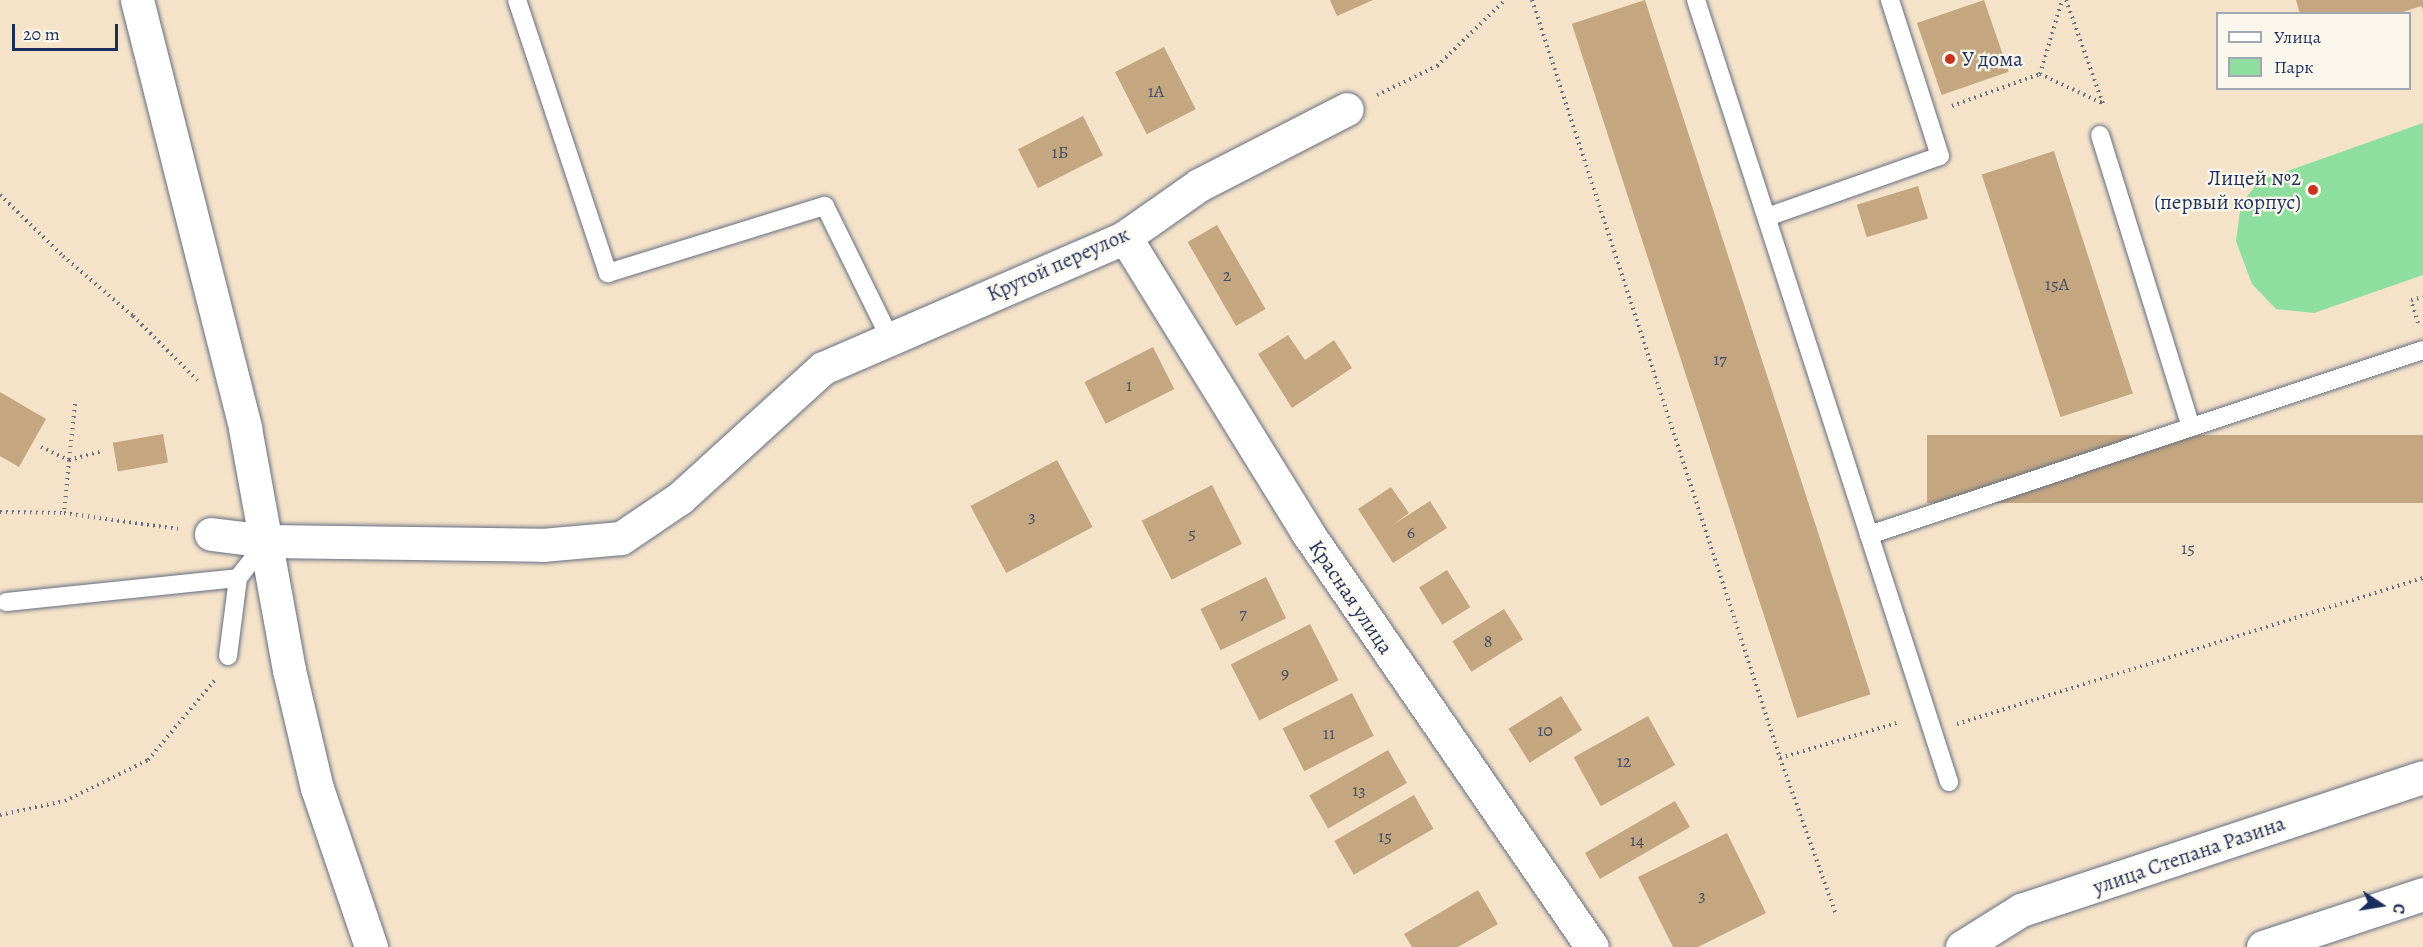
<!DOCTYPE html>
<html>
<head>
<meta charset="utf-8">
<style>
  body { margin:0 }
  #map { position:relative; width:2423px; height:947px; overflow:hidden; background:#f5e3c9; font-family:Alegreya,serif }
  div>[style] { position:absolute }
  .green>* { inset:0; background:#8dde9f }
  .building>* { inset:0; background:#c4a781; transform-origin:0 0 }
  .path>* { height:4px; margin-top:-2px; transform-origin:0; background:repeating-linear-gradient(90deg,#676e83 0 1.5px,transparent 0 6px) }
  .roads { filter:drop-shadow(0 0 2px #676e83) drop-shadow(0 0 2px #676e83) }
  .lane>* { height:18px; margin:-9px; padding:0 9px; transform-origin:9px; border-radius:9px; background:#fff }
  .street>* { height:33px; margin:-16.5px; padding:0 16.5px; transform-origin:16.5px; border-radius:16.5px; background:#fff }
  .secondary>* { height:33px; margin:-16.5px; padding:0 16.5px; transform-origin:16.5px; border-radius:16.5px; background:#fff }
  .dots>* { width:16px; height:16px; translate:-50% -50%; box-sizing:border-box; border:3px solid #fbf7ec; border-radius:50% }
  span { translate:-50% -50%; white-space:nowrap; text-align:center; line-height:1.15; -webkit-text-stroke:4.5px #fbf7ec; paint-order:stroke }
  .number-label { font-size:18px; color:#454d67 }
  .number-label span { -webkit-text-stroke-width:0 }
  .poi-label { font-size:21px; color:#1b2f5e }
  .left { translate:0 -50%; text-align:left }
  .right { translate:-100% -50%; text-align:right }
  .street-label { font-size:21px; color:#1b2f5e }
  .legend { position:absolute; left:2216px; top:12px; width:195px; height:78px; box-sizing:border-box; background:#fbf7ec; border:2px solid #a1a7b3; margin:0; padding:8px 10px; list-style:none; font-size:18px; color:#1b2f5e }
  .legend li { display:flex; align-items:center; gap:12px; height:30px }
  .legend b { width:30px; border:2px solid #a1a7b3 }
  .north { position:absolute; left:2351px; top:875px; width:60px; height:60px; -webkit-text-stroke:4px #fbf7ec; paint-order:stroke; rotate:102deg; font-size:16px; font-weight:700; line-height:24px; text-align:center; color:#1b2f5e }
  .north::after { content:''; display:block; margin:auto; width:21px; height:27px; background:#1b2f5e; clip-path:polygon(50% 0,100% 100%,50% 72%,0 100%) }
  .scale { position:absolute; left:12px; top:24px; width:106px; height:27px; box-sizing:border-box; border:3px solid #1b2f5e; border-top:0; padding-left:8px; font-size:18px; line-height:21px; white-space:nowrap; color:#1b2f5e; -webkit-text-stroke:4px #fbf7ec; paint-order:stroke }
</style>
</head>
<body>
<div id="map">
  <div class="green">
    <div style="clip-path:polygon(2423px 123px,2423px 275px,2314px 313px,2276px 309px,2252px 284px,2236px 241px,2241px 204px,2259px 181px)"></div>
  </div>
  <div class="building">
    <div style="clip-path:polygon(1330px 0,1373px 0,1337px 16px)"></div>
    <div style="left:1645px;top:0;width:730px;height:77px;rotate:72deg"></div>
    <div style="left:1984px;top:0;width:76px;height:71px;rotate:71deg"></div>
    <div style="clip-path:polygon(2296px 0,2423px 0,2423px 10px,2421px 6px,2397px 14px,2300px 14px)"></div>
    <div style="left:1164px;top:47px;width:70px;height:55px;rotate:63deg"></div>
    <div style="left:1083px;top:116px;width:44px;height:73px;rotate:63deg"></div>
    <div style="left:2054px;top:151px;width:255px;height:76px;rotate:72deg"></div>
    <div style="left:1918px;top:186px;width:34px;height:64px;rotate:73deg"></div>
    <div style="left:1217px;top:225px;width:97px;height:34px;rotate:60deg"></div>
    <div style="clip-path:polygon(1288px 335px,1305px 360px,1334px 340px,1352px 368px,1292px 408px,1258px 354px)"></div>
    <div style="left:1153px;top:347px;width:47px;height:77px;rotate:63deg"></div>
    <div style="clip-path:polygon(0 392px,46px 419px,19px 467px,0 456px)"></div>
    <div style="left:163px;top:434px;width:29px;height:51px;rotate:80deg"></div>
    <div style="left:2423px;top:435px;width:68px;height:496px;rotate:90deg"></div>
    <div style="left:1057px;top:460px;width:76px;height:98px;rotate:62deg"></div>
    <div style="left:1212px;top:485px;width:66px;height:79px;rotate:63deg"></div>
    <div style="clip-path:polygon(1391px 487px,1409px 513px,1391px 526px,1430px 501px,1447px 528px,1393px 563px,1358px 509px)"></div>
    <div style="left:1447px;top:570px;width:44px;height:33px;rotate:58deg"></div>
    <div style="left:1266px;top:577px;width:46px;height:73px;rotate:64deg"></div>
    <div style="left:1504px;top:609px;width:36px;height:61px;rotate:58deg"></div>
    <div style="left:1310px;top:624px;width:63px;height:89px;rotate:63deg"></div>
    <div style="left:1352px;top:693px;width:48px;height:78px;rotate:63deg"></div>
    <div style="left:1561px;top:696px;width:40px;height:62px;rotate:58deg"></div>
    <div style="left:1648px;top:716px;width:56px;height:85px;rotate:61deg"></div>
    <div style="left:1388px;top:750px;width:38px;height:91px;rotate:60deg"></div>
    <div style="left:1414px;top:795px;width:39px;height:92px;rotate:60deg"></div>
    <div style="left:1675px;top:801px;width:30px;height:104px;rotate:60deg"></div>
    <div style="clip-path:polygon(1727px 833px,1766px 913px,1698px 947px,1673px 947px,1638px 877px)"></div>
    <div style="clip-path:polygon(1478px 890px,1498px 924px,1458px 947px,1412px 947px,1404px 934px)"></div>
  </div>
  <div class="path">
    <div style="left:1532px;top:0;width:798px;rotate:71.88deg"></div>
    <div style="left:1780px;top:758px;width:166px;rotate:70.3deg"></div>
    <div style="left:2066px;top:0;width:110px;rotate:70.4deg"></div>
    <div style="left:2040px;top:74px;width:77px;rotate:-73.4deg"></div>
    <div style="left:1377px;top:95px;width:67px;rotate:-25.8deg"></div>
    <div style="left:1437px;top:66px;width:95px;rotate:-44.1deg"></div>
    <div style="left:1952px;top:106px;width:94px;rotate:-20deg"></div>
    <div style="left:2040px;top:74px;width:71px;rotate:25.1deg"></div>
    <div style="left:0;top:195px;width:88px;rotate:44.1deg"></div>
    <div style="left:63px;top:256px;width:92px;rotate:40.6deg"></div>
    <div style="left:133px;top:316px;width:91px;rotate:45deg"></div>
    <div style="left:2418px;top:323px;width:24px;rotate:-107deg"></div>
    <div style="left:2411px;top:300px;width:12px;rotate:-14deg"></div>
    <div style="left:75px;top:404px;width:56px;rotate:96.1deg"></div>
    <div style="left:69px;top:460px;width:35px;rotate:-15deg"></div>
    <div style="left:41px;top:447px;width:31px;rotate:25deg"></div>
    <div style="left:69px;top:460px;width:53px;rotate:95.4deg"></div>
    <div style="left:0;top:512px;width:64px;rotate:0.9deg"></div>
    <div style="left:64px;top:513px;width:115px;rotate:8deg"></div>
    <div style="left:1957px;top:724px;width:488px;rotate:-17.4deg"></div>
    <div style="left:1780px;top:758px;width:125px;rotate:-16.7deg"></div>
    <div style="left:0;top:815px;width:66px;rotate:-12.2deg"></div>
    <div style="left:65px;top:801px;width:93px;rotate:-26.3deg"></div>
    <div style="left:148px;top:760px;width:104px;rotate:-50.1deg"></div>
  </div>
  <div class="roads">
    <div class="lane">
      <div style="left:517px;top:0;width:288px;rotate:71.6deg"></div>
      <div style="left:608px;top:273px;width:227px;rotate:-17.2deg"></div>
      <div style="left:825px;top:206px;width:145px;rotate:63.8deg"></div>
      <div style="left:1696px;top:0;width:822px;rotate:72.07deg"></div>
      <div style="left:2100px;top:135px;width:306px;rotate:72.7deg"></div>
      <div style="left:1767px;top:217px;width:183px;rotate:-19.4deg"></div>
      <div style="left:1940px;top:156px;width:164px;rotate:-107.8deg"></div>
      <div style="left:1869px;top:535px;width:584px;rotate:-18.47deg"></div>
      <div style="left:6px;top:602px;width:233px;rotate:-5.9deg"></div>
      <div style="left:228px;top:656px;width:79px;rotate:-82.7deg"></div>
      <div style="left:238px;top:578px;width:46px;rotate:-52.1deg"></div>
    </div>
    <div class="street">
      <div style="left:137px;top:0;width:441px;rotate:75.8deg"></div>
      <div style="left:245px;top:428px;width:246px;rotate:79.7deg"></div>
      <div style="left:289px;top:670px;width:121px;rotate:76.7deg"></div>
      <div style="left:317px;top:788px;width:168px;rotate:71.2deg"></div>
      <div style="left:1125px;top:237px;width:347px;rotate:58.3deg"></div>
      <div style="left:1307px;top:532px;width:503px;rotate:55.52deg"></div>
      <div style="left:211px;top:534px;width:56px;rotate:7.1deg"></div>
      <div style="left:267px;top:541px;width:275px;rotate:0.8deg"></div>
      <div style="left:542px;top:545px;width:79px;rotate:-5.1deg"></div>
      <div style="left:621px;top:538px;width:71px;rotate:-34.1deg"></div>
      <div style="left:680px;top:498px;width:193px;rotate:-42.3deg"></div>
      <div style="left:823px;top:368px;width:329px;rotate:-23.4deg"></div>
      <div style="left:1125px;top:237px;width:90px;rotate:-35.1deg"></div>
      <div style="left:1199px;top:185px;width:166px;rotate:-27.2deg"></div>
    </div>
    <div class="secondary">
      <div style="left:1962px;top:947px;width:70px;rotate:-32.1deg"></div>
      <div style="left:2021px;top:910px;width:423px;rotate:-18.3deg"></div>
      <div style="left:2263px;top:947px;width:169px;rotate:-18.3deg"></div>
    </div>
  </div>
  <div class="dots">
    <div style="left:1950px;top:59px;background:#c8321e"></div>
    <div style="left:2313px;top:190px;background:#c8321e"></div>
  </div>
  <div class="number-label">
    <span style="left:1156px;top:91px">1А</span>
    <span style="left:1060px;top:152px">1Б</span>
    <span style="left:1227px;top:275px">2</span>
    <span style="left:2057px;top:284px">15А</span>
    <span style="left:1720px;top:359px">17</span>
    <span style="left:1129px;top:385px">1</span>
    <span style="left:1032px;top:516px">3</span>
    <span style="left:1411px;top:532px">6</span>
    <span style="left:1192px;top:533px">5</span>
    <span style="left:2188px;top:548px">15</span>
    <span style="left:1243px;top:613px">7</span>
    <span style="left:1488px;top:641px">8</span>
    <span style="left:1285px;top:673px">9</span>
    <span style="left:1545px;top:730px">10</span>
    <span style="left:1329px;top:733px">11</span>
    <span style="left:1624px;top:761px">12</span>
    <span style="left:1359px;top:790px">13</span>
    <span style="left:1385px;top:836px">15</span>
    <span style="left:1637px;top:840px">14</span>
    <span style="left:1702px;top:895px">3</span>
  </div>
  <div class="poi-label">
    <span class="left" style="left:1962px;top:59px">У дома</span>
    <span class="right" style="left:2301px;top:190px">Лицей №2<br>(первый корпус)</span>
  </div>
  <div class="street-label">
    <span style="left:1058px;top:264px;rotate:-24deg">Крутой переулок</span>
    <span style="left:1351px;top:597px;rotate:56deg">Красная улица</span>
    <span style="left:2189px;top:855px;rotate:-19deg">улица Степана Разина</span>
  </div>
  <ul class="legend">
  <li><b style="height:8px;background:#fff"></b>Улица</li>
  <li><b style="height:16px;background:#8dde9f"></b>Парк</li>
  </ul>
  <div class="north">С</div>
  <div class="scale">20 m</div>
</div>
</body>
</html>
